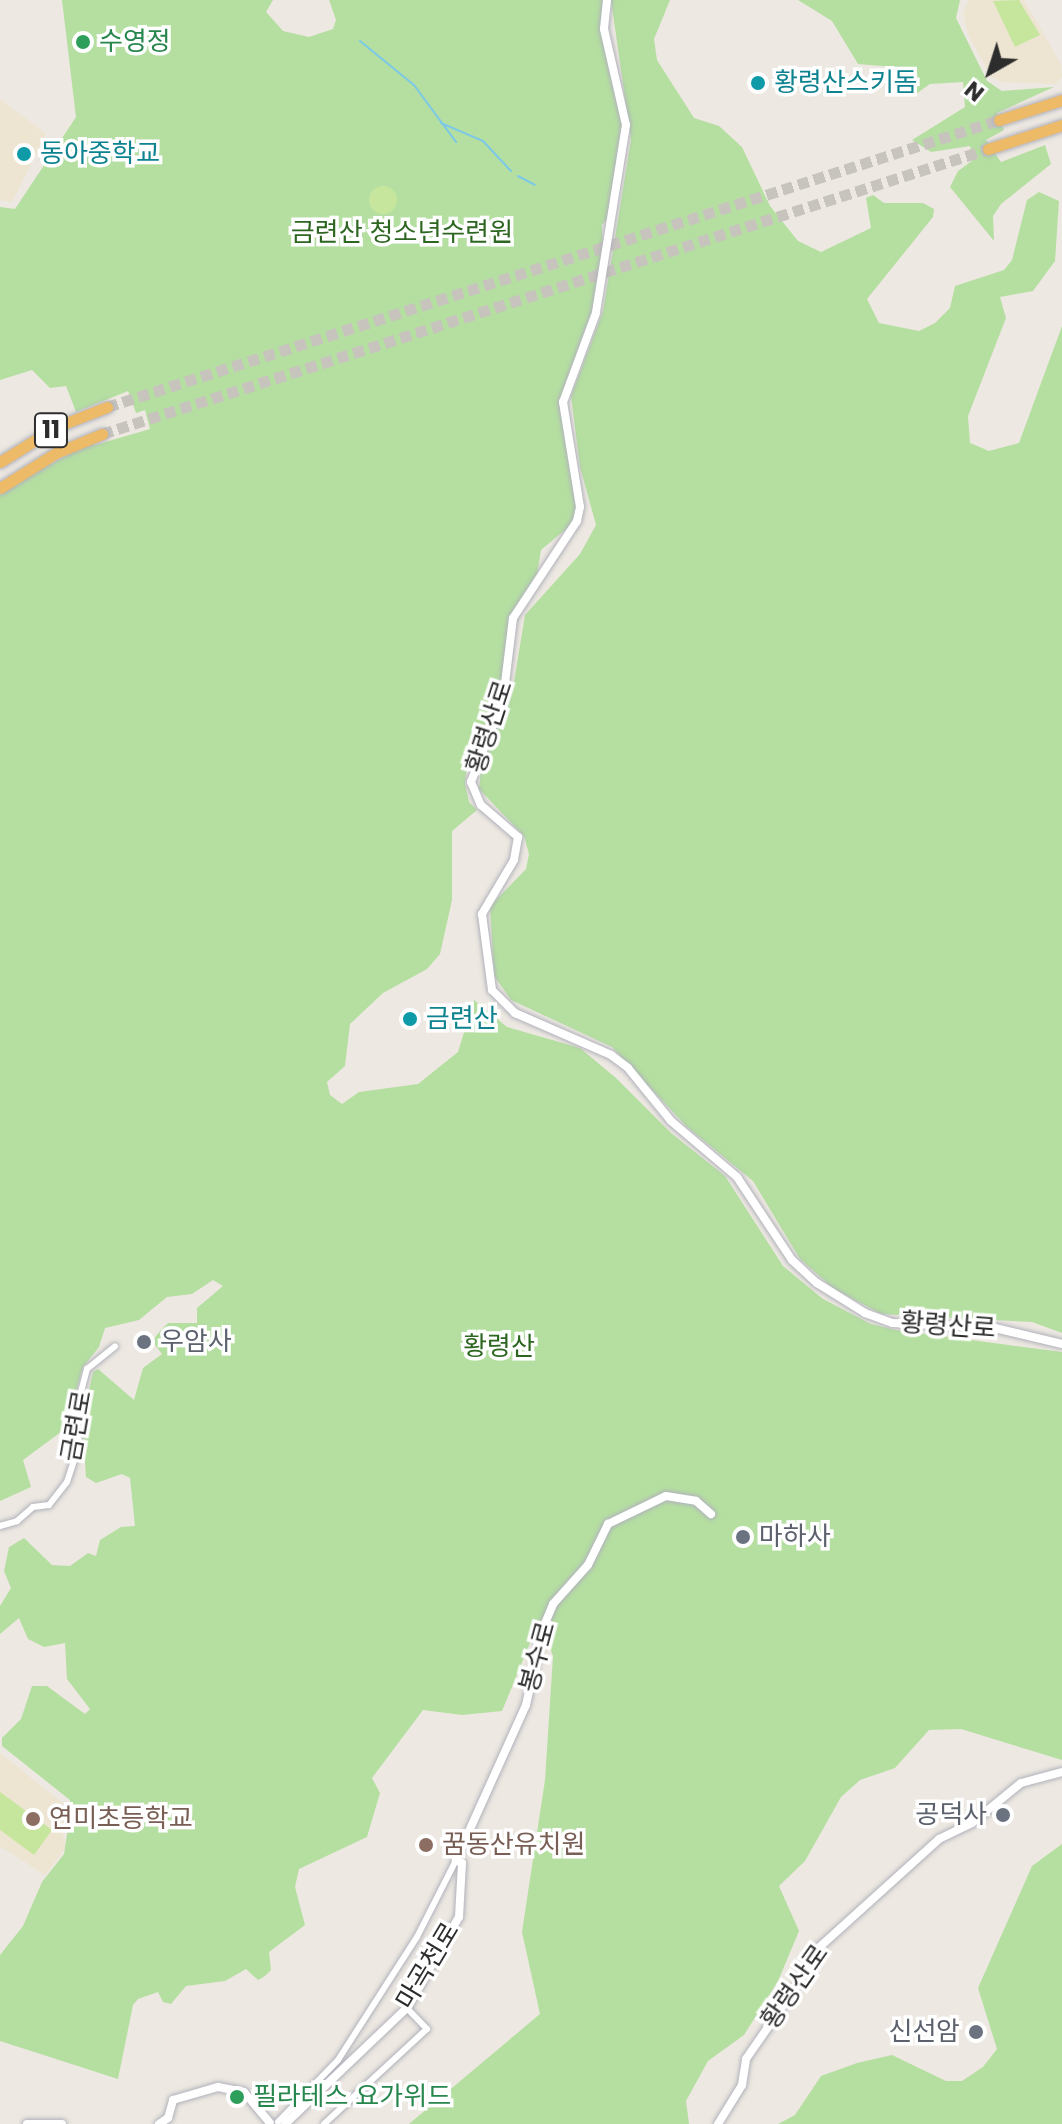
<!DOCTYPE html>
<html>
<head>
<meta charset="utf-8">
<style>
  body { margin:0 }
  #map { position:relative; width:1062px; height:2124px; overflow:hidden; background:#ede8e1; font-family:Poppins,"Noto Sans KR",sans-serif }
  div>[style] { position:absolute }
  .education>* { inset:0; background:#ede5d2 }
  .green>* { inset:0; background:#b5dfa1 }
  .pitch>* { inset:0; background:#c6e69e }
  .round { border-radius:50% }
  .stream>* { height:2px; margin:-1px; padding:0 1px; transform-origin:1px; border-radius:1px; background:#7cc8e7 }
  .trunk-tunnel>* { height:11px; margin-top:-5.5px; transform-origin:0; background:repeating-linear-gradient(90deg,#c7c3bd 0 11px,transparent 0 16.5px) }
  .roads { filter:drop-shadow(0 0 2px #b1b2bc) drop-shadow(0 0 2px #b1b2bc) }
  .minor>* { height:6px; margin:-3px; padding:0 3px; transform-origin:3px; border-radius:3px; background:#fff }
  .tertiary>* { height:8px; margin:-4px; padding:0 4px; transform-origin:4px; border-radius:4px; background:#fff }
  .trunk>* { height:11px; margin:-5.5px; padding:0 5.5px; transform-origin:5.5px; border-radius:5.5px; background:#edba68 }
  .dots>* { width:22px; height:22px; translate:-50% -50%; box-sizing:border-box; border:4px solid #fff; border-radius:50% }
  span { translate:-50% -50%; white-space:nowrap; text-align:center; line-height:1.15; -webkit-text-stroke:7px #fff; paint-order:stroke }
  .shield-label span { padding:2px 6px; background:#fff; border:2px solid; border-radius:6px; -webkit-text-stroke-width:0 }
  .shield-label { font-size:24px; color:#2d2d2d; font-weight:700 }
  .leisure-label { font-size:26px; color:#27864d }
  .left { translate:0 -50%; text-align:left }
  .culture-label { font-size:26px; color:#0d838f }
  .park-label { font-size:26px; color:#2d6620 }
  .street-label { font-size:26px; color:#2d2d2d }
  .worship-label { font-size:26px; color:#5b616d }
  .right { translate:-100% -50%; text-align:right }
  .education-label { font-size:26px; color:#785e54 }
  .north { position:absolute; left:950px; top:32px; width:80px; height:80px; -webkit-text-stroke:6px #fff; paint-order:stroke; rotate:219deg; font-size:22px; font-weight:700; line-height:32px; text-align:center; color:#2d2d2d }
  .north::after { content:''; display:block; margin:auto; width:28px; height:36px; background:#2d2d2d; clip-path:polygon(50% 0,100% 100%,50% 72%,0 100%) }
</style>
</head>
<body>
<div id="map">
  <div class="education">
    <div style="clip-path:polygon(969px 0,1024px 0,1061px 64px,1062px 77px,1055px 84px,1003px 82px,991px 77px,968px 34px,963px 13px)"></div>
    <div style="clip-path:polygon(0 99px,46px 134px,12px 202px,0 200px)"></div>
    <div style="clip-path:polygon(0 1753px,69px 1808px,61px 1830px,67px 1846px,45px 1875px,0 1846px)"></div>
  </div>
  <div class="green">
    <div style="clip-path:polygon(62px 0,273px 0,266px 12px,283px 31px,309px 37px,333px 29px,336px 20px,329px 0,604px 0,602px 27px,624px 124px,611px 215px,602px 225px,603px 250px,593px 308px,563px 390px,577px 506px,572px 524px,541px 550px,537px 575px,512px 614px,500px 696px,468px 756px,465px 783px,469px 802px,477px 810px,452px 831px,452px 900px,440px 954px,427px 969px,383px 993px,350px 1024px,345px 1066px,327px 1082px,330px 1095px,342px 1104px,359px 1092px,418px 1084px,458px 1052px,474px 1000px,507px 1027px,580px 1048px,616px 1078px,671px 1133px,725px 1176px,783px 1266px,823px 1299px,871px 1324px,896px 1330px,1062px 1352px,1062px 1760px,961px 1729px,929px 1730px,895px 1768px,860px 1780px,841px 1797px,805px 1861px,779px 1886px,799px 1931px,778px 1981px,744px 2035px,708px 2061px,686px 2101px,689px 2124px,409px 2124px,540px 2014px,522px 1932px,545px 1780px,553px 1656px,539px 1621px,502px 1711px,462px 1715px,423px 1710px,372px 1778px,380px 1793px,367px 1837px,299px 1869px,295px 1887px,305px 1925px,269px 1952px,271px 1970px,265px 1976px,258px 1980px,246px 1969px,225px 1981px,186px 1986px,171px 2004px,163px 2002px,158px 1992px,138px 1999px,133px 2005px,118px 2079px,0 2041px,0 1955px,23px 1926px,42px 1882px,64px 1854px,71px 1808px,70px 1800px,2px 1746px,2px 1738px,21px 1719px,32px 1686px,47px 1686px,85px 1714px,90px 1709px,67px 1679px,65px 1643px,44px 1647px,28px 1639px,19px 1618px,0 1634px,0 1606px,11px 1588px,4px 1571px,9px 1547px,24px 1538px,52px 1565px,70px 1566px,88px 1553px,96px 1556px,100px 1540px,121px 1527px,135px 1526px,130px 1478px,122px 1474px,96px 1483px,86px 1477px,82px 1421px,93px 1372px,98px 1369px,134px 1400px,143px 1368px,162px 1354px,152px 1341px,161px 1330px,168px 1323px,197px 1323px,197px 1308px,223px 1286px,213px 1280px,192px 1294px,167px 1297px,139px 1320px,105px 1328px,99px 1347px,83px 1367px,65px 1429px,23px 1460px,31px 1487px,0 1501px,0 492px,93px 441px,95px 445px,150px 429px,145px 410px,136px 413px,128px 391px,76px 412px,66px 386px,50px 388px,32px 370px,0 380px,0 207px,15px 209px,76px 117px)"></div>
    <div style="clip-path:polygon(611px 0,670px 0,654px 39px,657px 60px,694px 118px,719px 126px,742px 147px,770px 206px,798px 241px,821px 252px,871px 228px,866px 198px,873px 195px,884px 203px,923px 203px,934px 209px,933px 217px,867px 299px,879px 323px,919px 331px,935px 323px,950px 308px,955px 286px,1004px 270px,1012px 260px,1027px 200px,1039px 192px,1059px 201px,1055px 261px,1033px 291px,1000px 297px,1006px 318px,968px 416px,970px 443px,989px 451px,1019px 443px,1062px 326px,1062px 1333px,1032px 1322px,881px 1314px,833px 1288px,800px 1259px,753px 1181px,687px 1127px,612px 1047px,511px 1000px,494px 976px,490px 906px,526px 869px,529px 854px,524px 836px,479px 789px,483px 751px,513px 688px,525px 615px,580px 554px,596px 525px,580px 467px,571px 396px,603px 311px,631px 140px)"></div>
    <div style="clip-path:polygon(798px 0,960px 0,956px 18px,987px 81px,1002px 91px,1054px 87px,997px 113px,1004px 130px,986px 140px,1001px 162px,1045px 145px,1051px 164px,1001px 204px,993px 216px,994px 241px,950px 187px,958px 171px,973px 160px,970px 146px,931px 152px,912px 140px,965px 107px,963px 82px,930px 84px,913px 96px,890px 92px,894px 67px,858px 64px,832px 21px)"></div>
    <div style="clip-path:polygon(1062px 1844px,1062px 2124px,778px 2124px,795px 2115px,821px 2076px,857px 2063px,892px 2055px,946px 2081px,962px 2081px,983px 2067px,997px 2049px,978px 1988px,1032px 1866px)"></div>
  </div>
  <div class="pitch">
    <div style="clip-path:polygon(1019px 0,1040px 35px,1015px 47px,993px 1px)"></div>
    <div class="round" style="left:369px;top:186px;width:28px;height:28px"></div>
    <div style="clip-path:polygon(0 1792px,52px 1830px,34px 1855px,0 1830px)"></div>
  </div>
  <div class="stream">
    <div style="left:360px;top:41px;width:70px;rotate:39.2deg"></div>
    <div style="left:414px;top:85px;width:71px;rotate:53.6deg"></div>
    <div style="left:441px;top:123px;width:46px;rotate:23.2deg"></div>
    <div style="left:483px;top:141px;width:41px;rotate:47deg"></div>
    <div style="left:518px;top:176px;width:19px;rotate:28deg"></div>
  </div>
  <div class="trunk-tunnel">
    <div style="left:107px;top:407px;width:937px;rotate:-17.84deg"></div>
    <div style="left:102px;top:434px;width:931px;rotate:-17.83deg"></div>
  </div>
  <div class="roads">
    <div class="minor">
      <div style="left:0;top:1526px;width:18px;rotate:-16deg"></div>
      <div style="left:17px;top:1521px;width:21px;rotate:-41deg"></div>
      <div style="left:33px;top:1507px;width:16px;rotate:-7deg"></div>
      <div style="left:49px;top:1505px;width:29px;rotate:-52deg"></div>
      <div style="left:67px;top:1482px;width:40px;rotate:-72deg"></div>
      <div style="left:79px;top:1444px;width:29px;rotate:-98deg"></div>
      <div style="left:75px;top:1415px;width:48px;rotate:-75.4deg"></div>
      <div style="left:87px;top:1369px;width:36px;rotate:-39deg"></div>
      <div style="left:278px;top:2122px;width:86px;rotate:-45.9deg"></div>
      <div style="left:338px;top:2060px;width:146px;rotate:-57.3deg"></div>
      <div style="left:417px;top:1937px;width:86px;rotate:-63.1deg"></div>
      <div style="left:324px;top:2124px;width:140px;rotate:-42.7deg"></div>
      <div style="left:427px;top:2029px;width:29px;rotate:-134deg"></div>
    </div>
    <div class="tertiary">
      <div style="left:607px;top:0;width:29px;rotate:96deg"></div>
      <div style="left:604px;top:29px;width:98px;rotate:77.1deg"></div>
      <div style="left:626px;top:125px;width:190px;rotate:99.1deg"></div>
      <div style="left:596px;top:313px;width:95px;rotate:110.3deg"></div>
      <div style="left:563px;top:402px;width:106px;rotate:80.8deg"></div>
      <div style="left:580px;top:507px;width:14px;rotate:102deg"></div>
      <div style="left:577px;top:521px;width:116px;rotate:123.4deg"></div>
      <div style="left:513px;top:618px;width:82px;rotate:97deg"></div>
      <div style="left:503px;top:699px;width:89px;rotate:111.1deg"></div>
      <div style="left:471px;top:782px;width:25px;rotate:67deg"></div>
      <div style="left:481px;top:805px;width:49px;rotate:40.9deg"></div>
      <div style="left:518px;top:837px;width:23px;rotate:100deg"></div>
      <div style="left:514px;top:860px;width:63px;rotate:120.7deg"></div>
      <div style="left:482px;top:914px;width:77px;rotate:82.5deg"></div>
      <div style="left:492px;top:990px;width:33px;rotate:45deg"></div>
      <div style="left:515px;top:1013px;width:105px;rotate:23.6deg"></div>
      <div style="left:611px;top:1055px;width:21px;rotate:37deg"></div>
      <div style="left:628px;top:1068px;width:68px;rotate:50.9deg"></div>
      <div style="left:671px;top:1121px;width:87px;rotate:40.3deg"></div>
      <div style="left:737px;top:1177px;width:100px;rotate:56.5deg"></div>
      <div style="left:792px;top:1260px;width:34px;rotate:43deg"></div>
      <div style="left:817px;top:1283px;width:57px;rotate:32deg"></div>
      <div style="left:865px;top:1313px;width:29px;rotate:20deg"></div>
      <div style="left:892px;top:1323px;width:103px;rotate:2.8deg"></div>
      <div style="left:995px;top:1328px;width:69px;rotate:13.4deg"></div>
      <div style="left:27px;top:2124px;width:35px"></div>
      <div style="left:159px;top:2124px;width:11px;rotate:-34deg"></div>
      <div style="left:168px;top:2118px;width:19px;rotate:-74deg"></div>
      <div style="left:173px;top:2100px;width:47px;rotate:-16.1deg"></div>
      <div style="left:218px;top:2087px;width:26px;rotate:11deg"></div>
      <div style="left:244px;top:2092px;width:40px;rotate:50deg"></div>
      <div style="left:285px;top:2124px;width:168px;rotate:-43.6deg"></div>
      <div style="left:407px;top:2008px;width:105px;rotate:-60.3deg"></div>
      <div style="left:459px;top:1917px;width:54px;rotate:-86.8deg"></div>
      <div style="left:462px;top:1863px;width:7px;rotate:-153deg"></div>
      <div style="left:456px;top:1860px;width:170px;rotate:-65.7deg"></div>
      <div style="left:526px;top:1705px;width:79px;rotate:-77.6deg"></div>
      <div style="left:543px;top:1628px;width:26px;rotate:-67deg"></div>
      <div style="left:553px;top:1604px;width:52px;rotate:-48.1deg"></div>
      <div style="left:588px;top:1565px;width:46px;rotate:-64deg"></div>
      <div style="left:608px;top:1524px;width:64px;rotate:-25.8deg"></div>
      <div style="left:666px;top:1496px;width:30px;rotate:9deg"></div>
      <div style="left:696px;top:1501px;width:20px;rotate:41deg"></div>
      <div style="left:718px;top:2124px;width:46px;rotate:-58.4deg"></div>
      <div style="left:742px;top:2085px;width:26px;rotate:-81deg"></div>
      <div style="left:746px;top:2059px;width:95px;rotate:-55.3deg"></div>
      <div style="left:800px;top:1981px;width:31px;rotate:-65deg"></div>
      <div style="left:813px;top:1953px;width:170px;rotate:-42.1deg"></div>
      <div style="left:939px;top:1839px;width:37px;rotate:-26deg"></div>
      <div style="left:972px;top:1823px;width:63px;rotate:-39.2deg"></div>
      <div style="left:1021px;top:1783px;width:42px;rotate:-15deg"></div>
    </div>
    <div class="trunk">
      <div style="left:999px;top:120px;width:66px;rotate:-17.6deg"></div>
      <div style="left:988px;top:149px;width:78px;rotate:-18deg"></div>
      <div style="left:0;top:462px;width:66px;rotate:-32deg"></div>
      <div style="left:56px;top:427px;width:55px;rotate:-21.4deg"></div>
      <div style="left:0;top:488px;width:66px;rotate:-32deg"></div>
      <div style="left:56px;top:453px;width:50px;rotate:-22.4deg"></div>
    </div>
  </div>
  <div class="dots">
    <div style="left:83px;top:42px;background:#2e9e5b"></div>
    <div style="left:758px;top:83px;background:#0f9aa8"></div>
    <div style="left:24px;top:154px;background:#0f9aa8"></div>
    <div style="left:410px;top:1019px;background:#0f9aa8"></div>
    <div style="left:144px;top:1342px;background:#6b7280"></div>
    <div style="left:743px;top:1537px;background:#6b7280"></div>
    <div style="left:1003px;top:1815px;background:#6b7280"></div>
    <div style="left:33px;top:1819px;background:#8d6e63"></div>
    <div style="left:426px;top:1845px;background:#8d6e63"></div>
    <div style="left:976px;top:2032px;background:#6b7280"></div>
    <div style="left:237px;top:2097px;background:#2e9e5b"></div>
  </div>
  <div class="shield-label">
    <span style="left:51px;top:430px">11</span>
  </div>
  <div class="leisure-label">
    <span class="left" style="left:99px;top:42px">수영정</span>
    <span class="left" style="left:253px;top:2097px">필라테스 요가위드</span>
  </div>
  <div class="culture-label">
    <span class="left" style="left:774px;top:83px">황령산스키돔</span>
    <span class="left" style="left:40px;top:154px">동아중학교</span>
    <span class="left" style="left:426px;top:1019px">금련산</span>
  </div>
  <div class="park-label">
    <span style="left:402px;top:233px">금련산 청소년수련원</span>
    <span style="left:499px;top:1347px">황령산</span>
  </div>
  <div class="street-label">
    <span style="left:490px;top:727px;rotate:-72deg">황령산로</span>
    <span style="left:948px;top:1326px;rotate:4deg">황령산로</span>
    <span style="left:77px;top:1426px;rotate:-80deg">금련로</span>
    <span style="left:538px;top:1657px;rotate:-75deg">봉수로</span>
    <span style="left:428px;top:1966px;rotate:-59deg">마곡천로</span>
    <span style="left:795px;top:1987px;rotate:-55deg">황령산로</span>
  </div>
  <div class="worship-label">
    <span class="left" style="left:160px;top:1342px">우암사</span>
    <span class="left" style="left:759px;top:1537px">마하사</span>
    <span class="right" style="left:987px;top:1815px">공덕사</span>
    <span class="right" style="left:960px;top:2032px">신선암</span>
  </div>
  <div class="education-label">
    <span class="left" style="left:49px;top:1819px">연미초등학교</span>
    <span class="left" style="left:442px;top:1845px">꿈동산유치원</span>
  </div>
  <div class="north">N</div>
</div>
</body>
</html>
